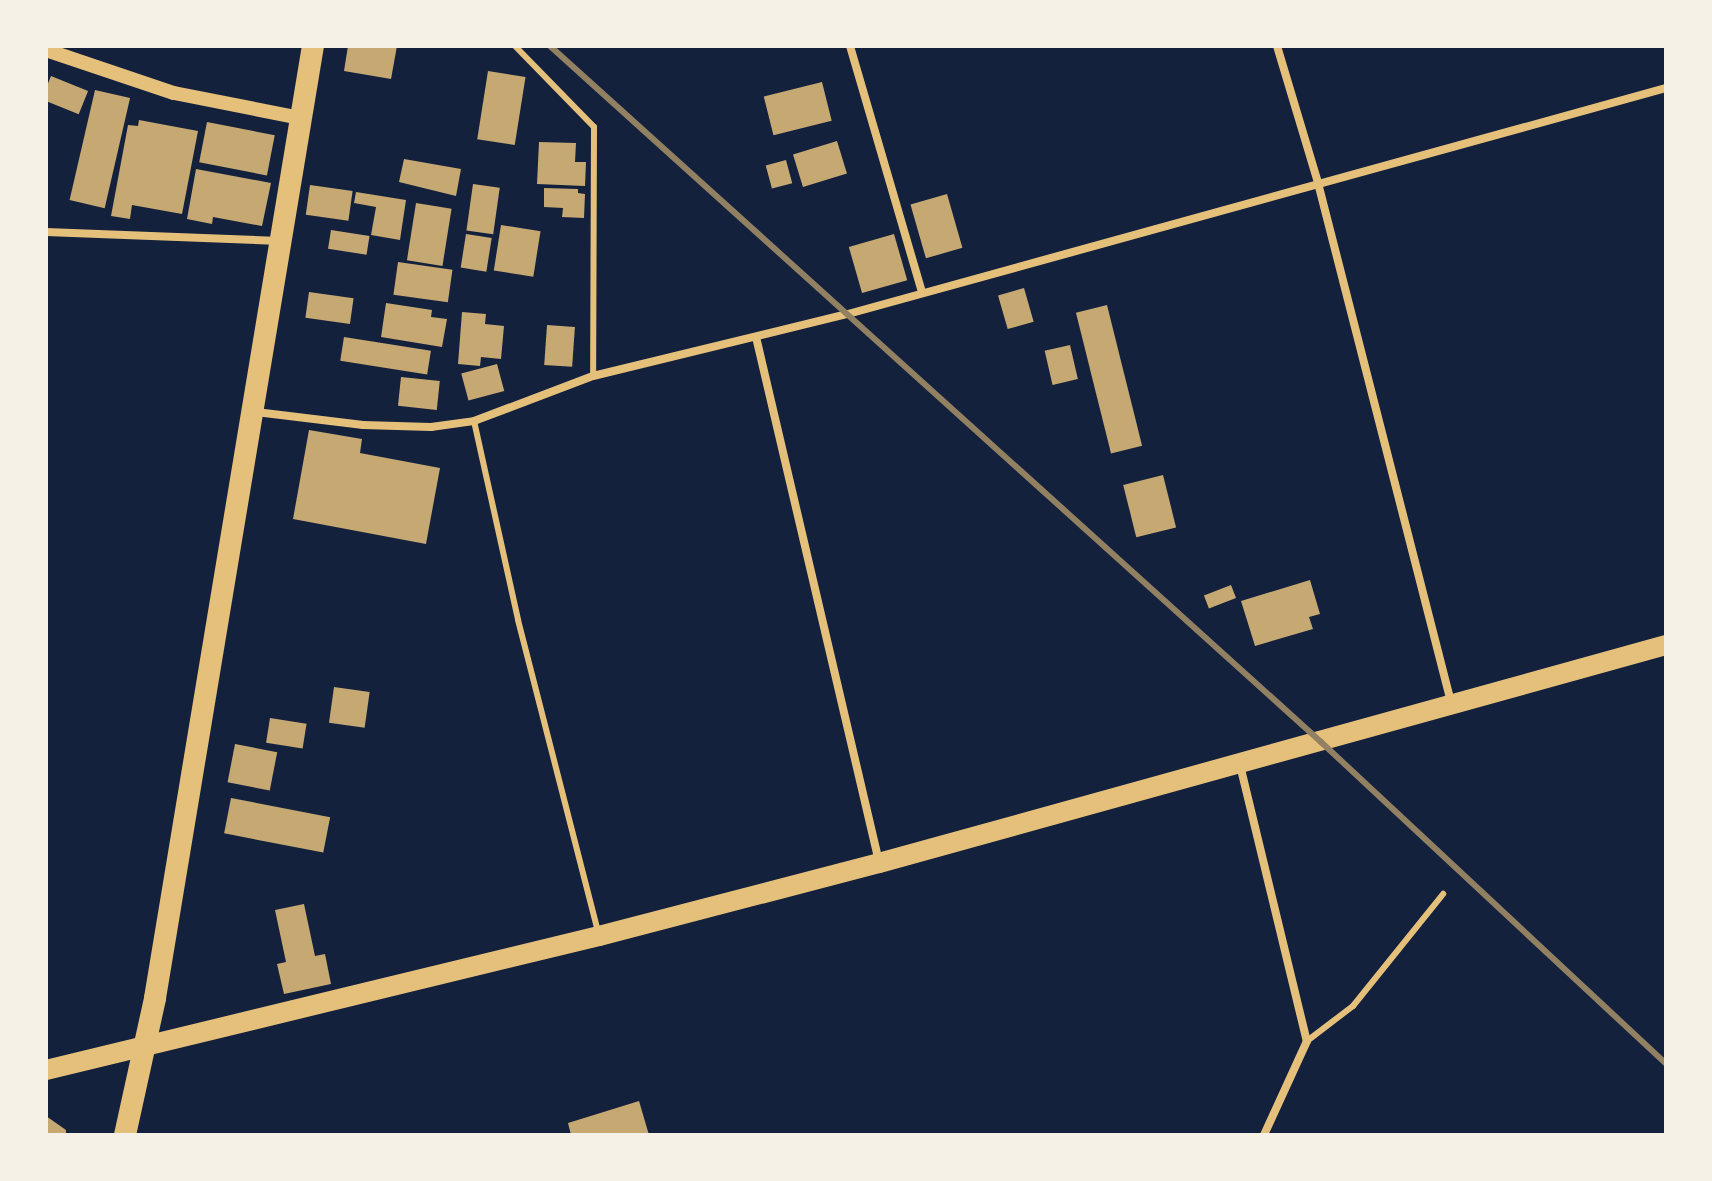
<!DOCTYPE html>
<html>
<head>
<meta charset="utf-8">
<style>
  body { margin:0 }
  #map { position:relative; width:1712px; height:1181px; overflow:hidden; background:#14213d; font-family:"Roboto Condensed",sans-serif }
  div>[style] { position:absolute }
  .building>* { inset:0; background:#c6a872; transform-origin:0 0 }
  .service>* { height:6px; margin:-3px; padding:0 3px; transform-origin:3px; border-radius:3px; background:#e5c07b }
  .minor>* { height:8px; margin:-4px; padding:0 4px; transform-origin:4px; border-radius:4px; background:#e5c07b }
  .tertiary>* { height:14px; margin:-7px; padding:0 7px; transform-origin:7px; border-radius:7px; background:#e5c07b }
  .primary>* { height:20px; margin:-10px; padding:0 10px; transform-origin:10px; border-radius:10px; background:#e5c07b }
  .trunk>* { height:22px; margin:-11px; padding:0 11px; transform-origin:11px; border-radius:11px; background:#e5c07b }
  .rail>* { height:6px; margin:-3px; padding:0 3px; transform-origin:3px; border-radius:3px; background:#918062 }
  span { translate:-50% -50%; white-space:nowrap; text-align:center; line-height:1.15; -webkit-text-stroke:6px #f6f1e7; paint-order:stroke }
  .frame { position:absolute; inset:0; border:48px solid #f6f1e7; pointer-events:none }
</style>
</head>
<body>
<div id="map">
  <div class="building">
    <div style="clip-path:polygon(348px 46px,397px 46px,391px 79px,344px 71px)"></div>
    <div style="left:488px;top:71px;width:38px;height:69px;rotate:9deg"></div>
    <div style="left:51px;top:76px;width:40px;height:25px;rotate:22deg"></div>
    <div style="left:822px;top:82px;width:40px;height:60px;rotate:76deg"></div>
    <div style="left:95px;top:90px;width:36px;height:113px;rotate:13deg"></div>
    <div style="clip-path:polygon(139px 120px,198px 131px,182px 214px,132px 205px,130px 219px,111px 216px,128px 125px,138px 126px)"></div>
    <div style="left:207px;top:122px;width:69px;height:41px;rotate:11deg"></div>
    <div style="left:837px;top:141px;width:34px;height:46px;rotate:73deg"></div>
    <div style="clip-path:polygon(539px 142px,576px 143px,575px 162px,586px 162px,585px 186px,537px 184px)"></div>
    <div style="clip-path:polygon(404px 159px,461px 169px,456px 196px,399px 182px)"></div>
    <div style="left:786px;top:160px;width:24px;height:21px;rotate:75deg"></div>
    <div style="clip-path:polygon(196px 169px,271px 183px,262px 226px,213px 217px,212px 224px,187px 219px)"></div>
    <div style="left:473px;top:184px;width:27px;height:47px;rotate:8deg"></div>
    <div style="left:310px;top:185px;width:43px;height:30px;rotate:8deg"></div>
    <div style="clip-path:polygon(544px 188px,578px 189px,578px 193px,585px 194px,584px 218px,562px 217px,563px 208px,544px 207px)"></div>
    <div style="clip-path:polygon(356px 192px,406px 200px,400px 240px,371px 235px,376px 207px,354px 203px)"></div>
    <div style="left:947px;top:194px;width:56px;height:38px;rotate:74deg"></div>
    <div style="left:416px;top:203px;width:36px;height:58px;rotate:9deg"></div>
    <div style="left:501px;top:225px;width:40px;height:46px;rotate:9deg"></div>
    <div style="left:331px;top:230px;width:39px;height:19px;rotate:9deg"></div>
    <div style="left:466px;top:234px;width:26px;height:34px;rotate:9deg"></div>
    <div style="left:894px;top:234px;width:48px;height:47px;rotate:74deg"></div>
    <div style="left:398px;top:262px;width:55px;height:33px;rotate:8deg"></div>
    <div style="left:1024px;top:288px;width:35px;height:27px;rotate:74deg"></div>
    <div style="left:309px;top:292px;width:45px;height:26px;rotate:8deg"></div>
    <div style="clip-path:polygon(386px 303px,432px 310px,431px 317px,447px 319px,442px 347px,381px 337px)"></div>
    <div style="left:1107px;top:305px;width:145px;height:32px;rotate:76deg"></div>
    <div style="clip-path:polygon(462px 312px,486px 314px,485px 324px,504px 326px,501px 359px,481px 357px,480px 366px,458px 364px)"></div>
    <div style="left:547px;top:325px;width:28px;height:40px;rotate:4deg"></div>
    <div style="left:344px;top:337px;width:88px;height:24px;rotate:9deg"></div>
    <div style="left:1070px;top:345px;width:35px;height:26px;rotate:77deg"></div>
    <div style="left:497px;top:364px;width:28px;height:37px;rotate:75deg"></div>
    <div style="left:401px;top:377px;width:39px;height:29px;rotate:6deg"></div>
    <div style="clip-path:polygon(309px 430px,362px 439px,360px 453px,440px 468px,426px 544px,293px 519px)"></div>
    <div style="left:1163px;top:475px;width:54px;height:41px;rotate:76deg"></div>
    <div style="clip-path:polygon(1310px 580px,1320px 614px,1309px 617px,1313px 629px,1255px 646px,1241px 601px)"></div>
    <div style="left:1231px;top:585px;width:14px;height:29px;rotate:69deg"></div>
    <div style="left:334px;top:687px;width:36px;height:36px;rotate:8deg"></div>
    <div style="left:270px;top:718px;width:37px;height:25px;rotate:9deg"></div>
    <div style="left:235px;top:744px;width:43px;height:39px;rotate:11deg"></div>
    <div style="left:231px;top:798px;width:101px;height:36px;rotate:11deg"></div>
    <div style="clip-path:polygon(304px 904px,315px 956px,325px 954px,331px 984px,284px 994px,277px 964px,286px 962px,275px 910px)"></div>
    <div style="clip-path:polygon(639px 1101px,649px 1135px,571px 1135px,568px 1123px)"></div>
    <div style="clip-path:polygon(46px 1116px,66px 1130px,66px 1135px,46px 1135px)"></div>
  </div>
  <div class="service">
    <div style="left:515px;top:46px;width:113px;rotate:45.7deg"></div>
    <div style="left:594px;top:127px;width:249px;rotate:90.2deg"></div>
    <div style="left:474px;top:421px;width:204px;rotate:77.5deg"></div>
    <div style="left:518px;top:620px;width:321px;rotate:75.6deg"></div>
    <div style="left:1307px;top:1041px;width:58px;rotate:-37.3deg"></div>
    <div style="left:1353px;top:1006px;width:144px;rotate:-51.2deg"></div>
  </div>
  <div class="minor">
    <div style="left:850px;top:46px;width:256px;rotate:73.7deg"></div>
    <div style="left:1277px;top:46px;width:143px;rotate:73.3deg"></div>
    <div style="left:1318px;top:183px;width:536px;rotate:75.63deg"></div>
    <div style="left:46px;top:232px;width:234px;rotate:2.2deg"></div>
    <div style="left:756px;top:337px;width:539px;rotate:76.81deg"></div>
    <div style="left:256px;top:412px;width:108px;rotate:6.9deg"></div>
    <div style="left:363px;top:425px;width:68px;rotate:1.7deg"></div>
    <div style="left:431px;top:427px;width:43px;rotate:-7.9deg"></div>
    <div style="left:474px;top:421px;width:127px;rotate:-20.7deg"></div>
    <div style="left:593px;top:376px;width:262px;rotate:-13.7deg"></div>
    <div style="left:848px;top:314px;width:849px;rotate:-15.44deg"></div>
    <div style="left:1240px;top:765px;width:284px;rotate:76.4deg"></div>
    <div style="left:1307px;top:1041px;width:103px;rotate:114.6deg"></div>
  </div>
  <div class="tertiary">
    <div style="left:46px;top:50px;width:135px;rotate:18.6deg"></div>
    <div style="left:174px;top:93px;width:128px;rotate:11.2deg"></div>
  </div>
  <div class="primary">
    <div style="left:46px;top:1070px;width:569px;rotate:-13.62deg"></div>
    <div style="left:599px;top:936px;width:289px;rotate:-14.6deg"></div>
    <div style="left:879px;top:863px;width:817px;rotate:-15.48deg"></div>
  </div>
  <div class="trunk">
    <div style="left:125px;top:1135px;width:140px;rotate:-77.6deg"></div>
    <div style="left:155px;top:998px;width:965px;rotate:-80.58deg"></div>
  </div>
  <div class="rail">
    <div style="left:550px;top:46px;width:1039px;rotate:42.07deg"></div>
    <div style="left:1321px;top:742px;width:472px;rotate:43deg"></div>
  </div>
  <div class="frame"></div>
</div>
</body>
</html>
